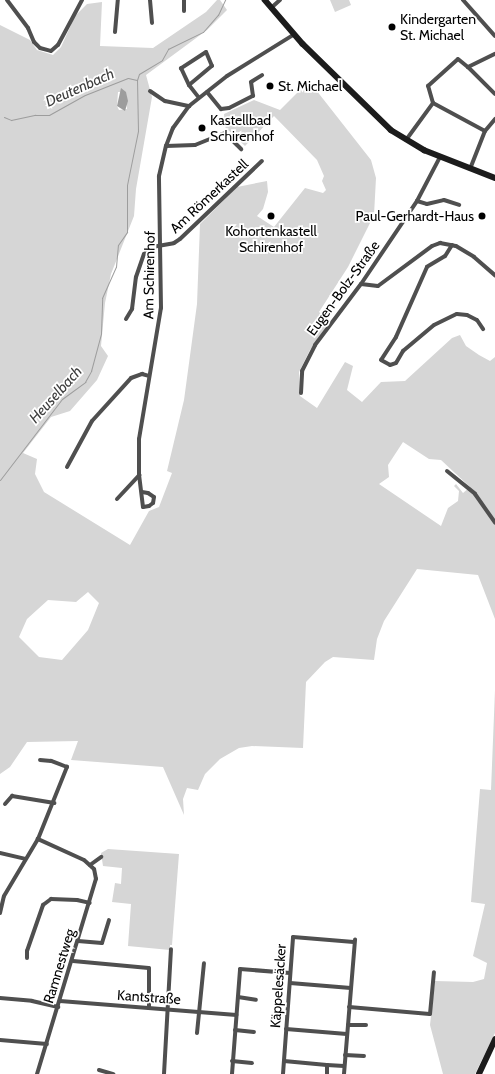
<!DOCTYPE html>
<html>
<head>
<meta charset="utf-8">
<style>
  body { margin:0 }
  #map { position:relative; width:495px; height:1074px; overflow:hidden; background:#fff; font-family:Cabin,sans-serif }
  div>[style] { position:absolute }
  .green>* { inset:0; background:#d6d6d6 }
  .water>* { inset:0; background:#9d9d9d }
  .stream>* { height:1px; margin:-0.5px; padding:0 0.5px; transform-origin:0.5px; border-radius:0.5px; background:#9d9d9d }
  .street>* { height:4px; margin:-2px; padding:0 2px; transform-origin:2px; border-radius:2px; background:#4f4f4f }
  .secondary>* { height:5.5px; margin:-2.75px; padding:0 2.75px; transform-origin:2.75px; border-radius:2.75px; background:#1c1c1c }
  .dots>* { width:11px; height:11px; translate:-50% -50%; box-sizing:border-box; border:2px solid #fff; border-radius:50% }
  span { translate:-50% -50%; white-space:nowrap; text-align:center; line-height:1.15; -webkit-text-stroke:3.5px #fff; paint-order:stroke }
  .poi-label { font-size:14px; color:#000 }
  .left { translate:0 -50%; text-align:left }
  .right { translate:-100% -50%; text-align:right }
  .street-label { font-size:14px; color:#000 }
  .water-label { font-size:15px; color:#3e3e3e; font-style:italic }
</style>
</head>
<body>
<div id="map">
  <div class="green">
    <div style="clip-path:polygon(evenodd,217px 0,220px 0,227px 10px,207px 30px,146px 75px,152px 97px,136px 189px,134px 216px,111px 274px,105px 303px,101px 346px,108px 356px,97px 380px,70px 411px,51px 417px,23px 453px,37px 459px,35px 474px,44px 492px,130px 545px,149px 511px,159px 507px,172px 473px,167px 471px,184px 400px,197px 304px,200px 224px,237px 187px,267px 181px,268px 192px,263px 209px,257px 216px,274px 227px,305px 188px,323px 193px,326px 190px,322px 181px,324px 176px,317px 160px,274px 116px,245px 146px,225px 127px,224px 114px,254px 100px,280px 110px,309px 81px,371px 160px,376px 178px,374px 215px,348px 267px,319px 312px,330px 321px,310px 350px,299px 372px,300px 396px,317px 408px,345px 362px,353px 366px,347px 390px,362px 402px,381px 382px,405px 381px,452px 338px,460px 335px,466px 346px,479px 355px,490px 361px,495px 357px,495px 619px,478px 575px,417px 569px,384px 621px,377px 639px,374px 660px,333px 657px,325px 662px,306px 682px,303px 748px,252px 746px,239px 748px,220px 759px,205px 774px,198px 790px,187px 788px,183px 799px,184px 815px,163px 767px,71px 760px,78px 741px,27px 742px,10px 767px,0 774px,0 25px,30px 40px,37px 50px,53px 55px,61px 47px,75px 16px,87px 4px,102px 2px,100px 46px,153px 48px,206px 12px,217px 0,118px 92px,126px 92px,127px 109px,119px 110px,117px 106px,118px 92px,217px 0,403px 442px,429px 459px,441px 460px,470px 487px,463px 493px,456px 484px,454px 486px,459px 491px,458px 501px,448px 508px,441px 526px,379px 484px,389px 477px,388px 465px,403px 442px,217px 0,88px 592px,99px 603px,88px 630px,62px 660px,39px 657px,19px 637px,27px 619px,48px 600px,76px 602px,88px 592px)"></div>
    <div style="clip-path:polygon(330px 0,349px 0,351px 5px,335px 12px)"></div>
    <div style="clip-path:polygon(495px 690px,495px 1033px,475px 1074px,443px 1074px,430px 1025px,435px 981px,473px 982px,484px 979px,487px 963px,473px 956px,485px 904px,471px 902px,480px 789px,491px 790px)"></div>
    <div style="clip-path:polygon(108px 849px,179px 854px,172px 945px,170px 945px,170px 950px,128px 946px,131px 904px,112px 902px,115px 883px,121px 884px,122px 868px,103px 866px,101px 853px)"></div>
  </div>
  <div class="water">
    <div style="clip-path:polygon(121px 88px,126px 92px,128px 101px,125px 111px,117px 106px)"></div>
  </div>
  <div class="stream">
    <div style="left:4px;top:117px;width:8px;rotate:23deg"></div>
    <div style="left:11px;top:120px;width:25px;rotate:-12deg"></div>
    <div style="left:35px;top:115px;width:14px"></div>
    <div style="left:49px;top:115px;width:41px;rotate:-29.1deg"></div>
    <div style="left:85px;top:95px;width:46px;rotate:-21.6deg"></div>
    <div style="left:128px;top:78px;width:9px;rotate:13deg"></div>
    <div style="left:137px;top:80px;width:6px;rotate:-72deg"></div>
    <div style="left:139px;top:74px;width:27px;rotate:-31deg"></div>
    <div style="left:162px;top:60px;width:13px;rotate:-61deg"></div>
    <div style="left:168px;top:49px;width:39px;rotate:-26deg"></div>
    <div style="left:203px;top:32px;width:23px;rotate:-49deg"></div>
    <div style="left:218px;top:15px;width:17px;rotate:-65deg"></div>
    <div style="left:0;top:480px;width:102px;rotate:-52.6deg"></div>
    <div style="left:62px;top:399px;width:29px;rotate:-36deg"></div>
    <div style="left:85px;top:382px;width:13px;rotate:-61deg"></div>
    <div style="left:91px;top:371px;width:39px;rotate:-75deg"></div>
    <div style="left:101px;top:333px;width:35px;rotate:-88deg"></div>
    <div style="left:102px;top:298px;width:34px;rotate:-66deg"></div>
    <div style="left:116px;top:267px;width:22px;rotate:-85deg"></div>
    <div style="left:118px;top:245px;width:16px;rotate:-55deg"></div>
    <div style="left:127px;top:232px;width:47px;rotate:-90deg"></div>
    <div style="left:127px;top:185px;width:55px;rotate:-78.5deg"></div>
    <div style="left:138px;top:131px;width:51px;rotate:-91.1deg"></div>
  </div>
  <div class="street">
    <div style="left:7px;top:0;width:35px;rotate:53deg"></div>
    <div style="left:28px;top:28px;width:15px;rotate:67deg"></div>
    <div style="left:34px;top:42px;width:8px;rotate:45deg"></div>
    <div style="left:40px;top:48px;width:11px;rotate:15deg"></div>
    <div style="left:51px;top:51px;width:9px;rotate:-41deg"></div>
    <div style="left:58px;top:45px;width:51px;rotate:-61.9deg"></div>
    <div style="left:150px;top:0;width:23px;rotate:85deg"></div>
    <div style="left:463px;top:0;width:48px;rotate:48.4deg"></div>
    <div style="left:271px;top:8px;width:12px;rotate:-42deg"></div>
    <div style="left:184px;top:11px;width:11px;rotate:-90deg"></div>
    <div style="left:115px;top:32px;width:32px;rotate:-85deg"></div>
    <div style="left:468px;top:67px;width:38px;rotate:45deg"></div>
    <div style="left:189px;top:85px;width:30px;rotate:-40deg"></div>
    <div style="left:212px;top:66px;width:15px;rotate:-113deg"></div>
    <div style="left:206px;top:52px;width:30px;rotate:147deg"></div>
    <div style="left:181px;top:68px;width:19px;rotate:65deg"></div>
    <div style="left:189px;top:85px;width:16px;rotate:52deg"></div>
    <div style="left:150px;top:91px;width:18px;rotate:34deg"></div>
    <div style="left:165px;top:101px;width:25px;rotate:12deg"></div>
    <div style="left:207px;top:92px;width:22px;rotate:51deg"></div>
    <div style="left:221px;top:109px;width:8px;rotate:-7deg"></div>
    <div style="left:229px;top:108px;width:27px;rotate:-27deg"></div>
    <div style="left:253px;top:96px;width:14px;rotate:-98deg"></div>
    <div style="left:251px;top:82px;width:13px;rotate:-32deg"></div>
    <div style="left:433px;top:103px;width:59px;rotate:28.3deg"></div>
    <div style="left:406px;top:140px;width:46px;rotate:-53.9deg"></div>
    <div style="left:433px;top:103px;width:18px;rotate:-106deg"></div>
    <div style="left:428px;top:86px;width:40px;rotate:-42deg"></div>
    <div style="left:458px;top:59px;width:13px;rotate:39deg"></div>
    <div style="left:468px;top:67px;width:30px;rotate:-26deg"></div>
    <div style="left:166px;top:146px;width:29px;rotate:-2deg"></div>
    <div style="left:195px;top:145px;width:32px;rotate:-22deg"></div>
    <div style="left:225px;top:133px;width:23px;rotate:45deg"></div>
    <div style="left:470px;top:169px;width:41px;rotate:-68.5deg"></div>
    <div style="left:485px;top:131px;width:16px;rotate:-50deg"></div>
    <div style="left:417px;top:201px;width:10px;rotate:17deg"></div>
    <div style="left:427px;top:204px;width:17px;rotate:-13deg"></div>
    <div style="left:444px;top:200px;width:16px;rotate:18deg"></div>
    <div style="left:452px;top:245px;width:13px;rotate:122deg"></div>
    <div style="left:445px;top:256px;width:21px;rotate:149deg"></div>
    <div style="left:427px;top:267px;width:77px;rotate:113.9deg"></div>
    <div style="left:396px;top:337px;width:27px;rotate:123deg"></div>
    <div style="left:381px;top:360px;width:10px;rotate:29deg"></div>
    <div style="left:390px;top:365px;width:6px;rotate:-18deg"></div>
    <div style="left:396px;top:363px;width:14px;rotate:-60deg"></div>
    <div style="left:403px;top:351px;width:40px;rotate:-40deg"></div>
    <div style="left:434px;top:325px;width:25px;rotate:-26deg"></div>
    <div style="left:457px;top:314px;width:10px;rotate:6deg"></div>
    <div style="left:467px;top:315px;width:11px;rotate:27deg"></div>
    <div style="left:477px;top:320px;width:11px;rotate:56deg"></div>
    <div style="left:361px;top:284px;width:17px;rotate:7deg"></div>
    <div style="left:378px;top:286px;width:67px;rotate:-36.5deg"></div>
    <div style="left:432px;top:246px;width:9px;rotate:-21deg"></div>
    <div style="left:440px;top:243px;width:16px;rotate:11deg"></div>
    <div style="left:456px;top:246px;width:21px;rotate:31deg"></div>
    <div style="left:474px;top:257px;width:28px;rotate:41deg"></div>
    <div style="left:126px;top:319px;width:12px;rotate:-59deg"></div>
    <div style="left:132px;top:309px;width:32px;rotate:-83deg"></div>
    <div style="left:136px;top:277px;width:24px;rotate:-71deg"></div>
    <div style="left:144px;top:254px;width:11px;rotate:-41deg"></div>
    <div style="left:152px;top:247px;width:22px;rotate:-10deg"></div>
    <div style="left:174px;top:243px;width:7px;rotate:-34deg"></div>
    <div style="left:180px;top:239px;width:113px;rotate:-43.6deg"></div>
    <div style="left:301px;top:393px;width:22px;rotate:-87deg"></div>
    <div style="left:302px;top:371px;width:29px;rotate:-63deg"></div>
    <div style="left:315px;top:345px;width:76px;rotate:-53deg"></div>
    <div style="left:361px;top:284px;width:100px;rotate:-56deg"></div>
    <div style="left:417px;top:201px;width:50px;rotate:-62.4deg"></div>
    <div style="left:67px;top:467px;width:52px;rotate:-61.5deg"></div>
    <div style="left:92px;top:421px;width:58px;rotate:-47.8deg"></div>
    <div style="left:131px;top:378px;width:12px;rotate:-20deg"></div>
    <div style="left:142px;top:374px;width:7px;rotate:16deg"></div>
    <div style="left:447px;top:471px;width:36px;rotate:39deg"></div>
    <div style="left:475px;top:494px;width:35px;rotate:55deg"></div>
    <div style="left:142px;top:492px;width:6px;rotate:9deg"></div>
    <div style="left:148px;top:493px;width:7px;rotate:34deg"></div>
    <div style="left:154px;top:497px;width:6px;rotate:99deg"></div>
    <div style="left:153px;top:503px;width:5px;rotate:143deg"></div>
    <div style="left:149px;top:506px;width:6px;rotate:171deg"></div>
    <div style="left:143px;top:507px;width:32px;rotate:-97deg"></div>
    <div style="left:139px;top:475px;width:36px;rotate:-90deg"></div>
    <div style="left:139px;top:439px;width:133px;rotate:-80.5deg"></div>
    <div style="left:161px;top:308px;width:132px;rotate:-90.9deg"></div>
    <div style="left:159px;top:176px;width:31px;rotate:-77deg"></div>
    <div style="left:166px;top:146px;width:19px;rotate:-69deg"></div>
    <div style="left:173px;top:128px;width:27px;rotate:-54deg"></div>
    <div style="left:189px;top:106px;width:48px;rotate:-38.3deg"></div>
    <div style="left:227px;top:76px;width:78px;rotate:-31.8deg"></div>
    <div style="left:117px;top:499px;width:33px;rotate:-47deg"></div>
    <div style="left:5px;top:804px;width:11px;rotate:-49deg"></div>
    <div style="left:12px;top:796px;width:43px;rotate:9.5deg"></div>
    <div style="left:0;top:853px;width:26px;rotate:13deg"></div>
    <div style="left:90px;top:865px;width:14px;rotate:-36deg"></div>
    <div style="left:0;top:913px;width:17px;rotate:-77deg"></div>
    <div style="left:4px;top:896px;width:66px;rotate:-59.2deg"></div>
    <div style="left:38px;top:839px;width:78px;rotate:-68.1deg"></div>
    <div style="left:67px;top:767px;width:17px;rotate:-159deg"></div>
    <div style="left:51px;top:761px;width:11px;rotate:-175deg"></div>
    <div style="left:78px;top:941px;width:24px;rotate:5deg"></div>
    <div style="left:102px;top:943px;width:24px;rotate:-73deg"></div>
    <div style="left:27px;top:958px;width:7px;rotate:-90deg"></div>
    <div style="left:27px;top:951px;width:49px;rotate:-70.8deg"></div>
    <div style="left:43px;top:905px;width:10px;rotate:-37deg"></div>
    <div style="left:51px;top:899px;width:26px;rotate:2deg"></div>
    <div style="left:77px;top:900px;width:13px;rotate:13deg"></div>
    <div style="left:73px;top:961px;width:76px;rotate:5.3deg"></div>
    <div style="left:149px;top:968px;width:40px;rotate:90deg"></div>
    <div style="left:290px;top:983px;width:61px;rotate:4.7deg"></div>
    <div style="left:238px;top:997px;width:18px;rotate:9deg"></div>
    <div style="left:0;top:998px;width:32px;rotate:5deg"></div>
    <div style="left:32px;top:1001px;width:27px;rotate:13deg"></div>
    <div style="left:60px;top:1001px;width:177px;rotate:4.5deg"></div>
    <div style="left:349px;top:1007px;width:81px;rotate:4.9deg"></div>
    <div style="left:430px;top:1014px;width:42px;rotate:-84.6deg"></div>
    <div style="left:348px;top:1025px;width:18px"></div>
    <div style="left:286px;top:1029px;width:61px;rotate:4.7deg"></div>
    <div style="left:235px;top:1030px;width:19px;rotate:6deg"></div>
    <div style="left:197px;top:1033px;width:70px;rotate:-84.3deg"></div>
    <div style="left:0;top:1040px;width:47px;rotate:4.9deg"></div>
    <div style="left:345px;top:1055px;width:19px;rotate:3deg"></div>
    <div style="left:232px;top:1061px;width:20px;rotate:6deg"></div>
    <div style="left:284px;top:1061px;width:43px;rotate:5.3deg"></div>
    <div style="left:327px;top:1065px;width:9px;rotate:90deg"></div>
    <div style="left:327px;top:1065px;width:17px;rotate:3deg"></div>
    <div style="left:99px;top:1070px;width:15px;rotate:16deg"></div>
    <div style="left:37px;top:1074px;width:204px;rotate:-73.2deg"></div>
    <div style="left:96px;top:879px;width:10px;rotate:-101deg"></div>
    <div style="left:94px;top:869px;width:13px;rotate:-138deg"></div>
    <div style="left:84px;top:860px;width:51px;rotate:-155.5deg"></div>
    <div style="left:164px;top:1074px;width:125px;rotate:-86.8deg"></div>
    <div style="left:232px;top:1074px;width:105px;rotate:-85.6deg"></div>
    <div style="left:240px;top:969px;width:50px;rotate:4.6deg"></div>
    <div style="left:283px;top:1074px;width:137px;rotate:-85.8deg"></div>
    <div style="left:293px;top:937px;width:61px;rotate:4.7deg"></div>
    <div style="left:344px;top:1074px;width:135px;rotate:-85.3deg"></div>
  </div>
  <div class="secondary">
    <div style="left:265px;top:0;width:58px;rotate:49.2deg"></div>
    <div style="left:303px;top:44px;width:123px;rotate:44.3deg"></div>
    <div style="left:391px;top:130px;width:39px;rotate:31deg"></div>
    <div style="left:424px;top:150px;width:76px;rotate:21.5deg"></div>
    <div style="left:479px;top:1074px;width:38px;rotate:-65deg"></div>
  </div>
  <div class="dots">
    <div style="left:392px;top:27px;background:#000"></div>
    <div style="left:270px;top:86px;background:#000"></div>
    <div style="left:202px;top:128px;background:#000"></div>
    <div style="left:271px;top:216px;background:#000"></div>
    <div style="left:482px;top:216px;background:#000"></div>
  </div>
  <div class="poi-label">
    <span class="left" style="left:400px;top:27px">Kindergarten<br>St. Michael</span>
    <span class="left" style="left:278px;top:86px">St. Michael</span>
    <span class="left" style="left:210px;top:128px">Kastellbad<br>Schirenhof</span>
    <span class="right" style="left:474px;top:216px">Paul-Gerhardt-Haus</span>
    <span style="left:271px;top:239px">Kohortenkastell<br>Schirenhof</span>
  </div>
  <div class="street-label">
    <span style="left:209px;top:196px;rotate:-43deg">Am Römerkastell</span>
    <span style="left:149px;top:275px;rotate:-89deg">Am Schirenhof</span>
    <span style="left:343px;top:288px;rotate:-54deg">Eugen-Bolz-Straße</span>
    <span style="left:59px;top:966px;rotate:-73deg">Ramnestweg</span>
    <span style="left:278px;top:986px;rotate:-86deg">Käppelesäcker</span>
    <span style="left:149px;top:997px;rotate:4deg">Kantstraße</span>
  </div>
  <div class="water-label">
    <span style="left:80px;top:88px;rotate:-24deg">Deutenbach</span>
    <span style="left:56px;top:395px;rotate:-48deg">Heuselbach</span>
  </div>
</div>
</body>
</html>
